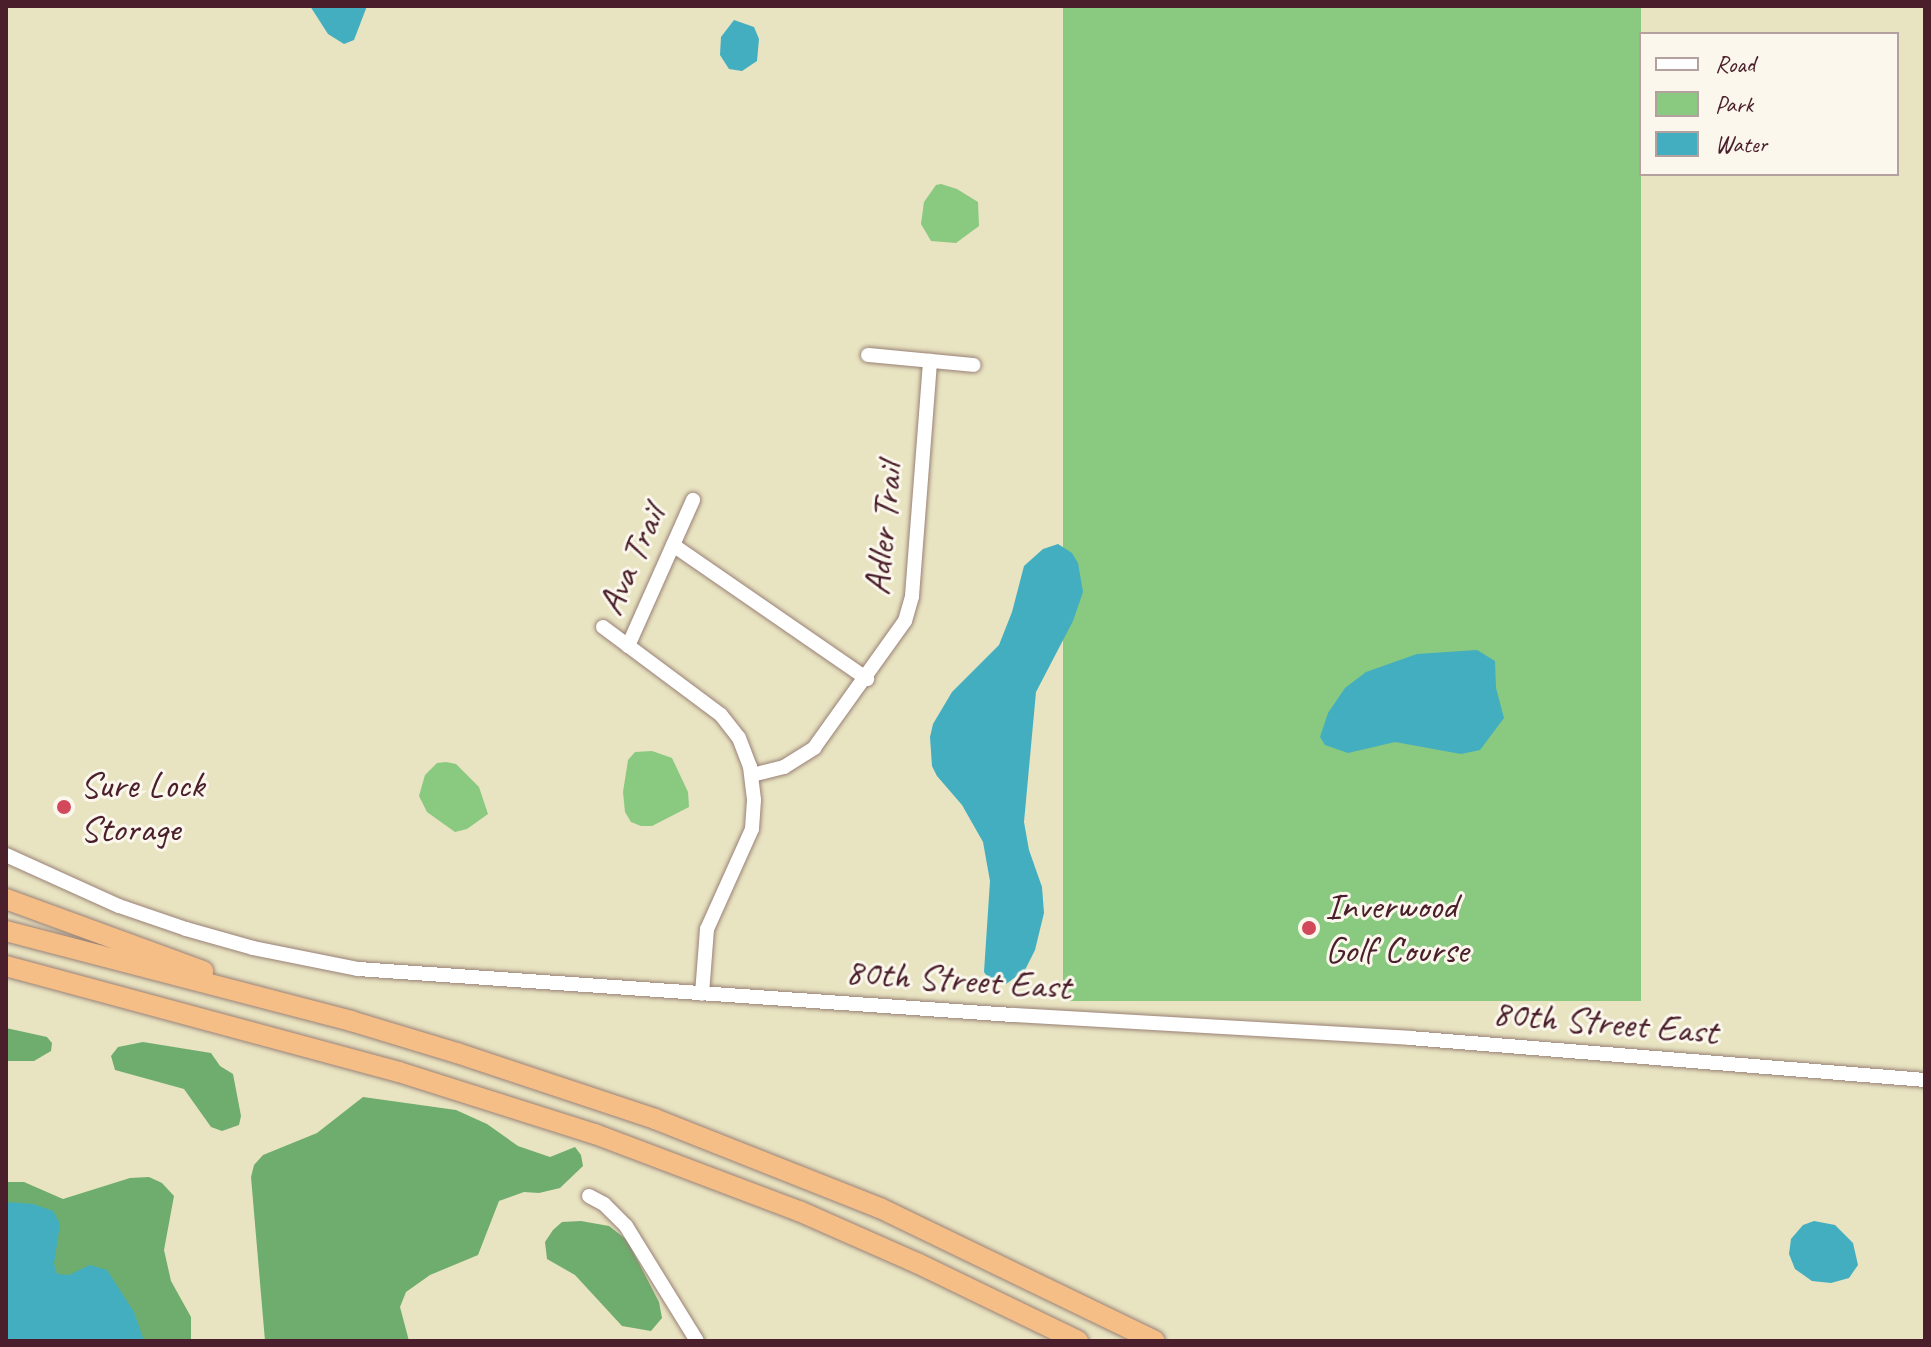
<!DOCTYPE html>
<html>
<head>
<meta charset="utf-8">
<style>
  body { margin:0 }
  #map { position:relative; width:1931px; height:1347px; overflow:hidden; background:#e8e3c1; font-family:Caveat,sans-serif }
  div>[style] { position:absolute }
  .green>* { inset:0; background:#89c980; transform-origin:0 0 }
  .forest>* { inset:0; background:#6ead6e }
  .water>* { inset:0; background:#42aec0 }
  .roads { filter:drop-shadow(0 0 2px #998176) drop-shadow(0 0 2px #998176) }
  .minor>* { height:14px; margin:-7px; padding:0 7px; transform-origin:7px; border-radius:7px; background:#fff }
  .highway>* { height:20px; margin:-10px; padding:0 10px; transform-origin:10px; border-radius:10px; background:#f6be87 }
  .dots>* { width:22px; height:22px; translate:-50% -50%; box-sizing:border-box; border:4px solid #fbf7ec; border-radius:50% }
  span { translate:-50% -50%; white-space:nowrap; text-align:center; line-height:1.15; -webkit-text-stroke:6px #fbf7ec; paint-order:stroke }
  .street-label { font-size:38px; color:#4a1f2b }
  .poi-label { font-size:38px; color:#4a1f2b }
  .left { translate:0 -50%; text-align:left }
  .frame { position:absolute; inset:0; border:8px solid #4a1f2b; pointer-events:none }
  .legend { position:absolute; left:1639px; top:32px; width:260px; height:144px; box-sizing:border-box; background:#fbf7ec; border:2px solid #b4a19f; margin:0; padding:10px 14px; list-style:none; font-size:24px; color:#4a1f2b }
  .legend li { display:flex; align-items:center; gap:16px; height:40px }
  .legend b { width:40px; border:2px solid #b4a19f }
</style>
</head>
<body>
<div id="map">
  <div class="green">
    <div style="left:1063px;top:6px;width:578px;height:995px"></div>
    <div style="clip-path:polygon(941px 184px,957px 189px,978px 202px,979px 226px,956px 243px,931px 241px,921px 224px,924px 202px,936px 185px)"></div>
    <div style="clip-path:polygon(652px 751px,672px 758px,688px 792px,689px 807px,652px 826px,641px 826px,631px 822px,625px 812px,623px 792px,628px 760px,635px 752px)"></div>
    <div style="clip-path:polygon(446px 762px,456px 764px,479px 787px,488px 814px,467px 829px,455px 832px,427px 812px,419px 796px,425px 775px,437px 763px)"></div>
  </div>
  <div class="forest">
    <div style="clip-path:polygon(6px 1028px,47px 1037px,52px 1043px,51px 1051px,34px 1061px,6px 1061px)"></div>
    <div style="clip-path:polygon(143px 1042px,211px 1053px,220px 1066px,233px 1074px,241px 1116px,239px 1125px,222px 1131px,211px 1127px,184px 1089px,115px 1070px,111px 1056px,118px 1047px)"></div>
    <div style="clip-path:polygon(363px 1097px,456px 1110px,487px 1124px,518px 1146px,550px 1157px,575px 1147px,581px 1155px,583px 1166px,560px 1188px,539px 1193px,524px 1192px,499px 1201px,478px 1255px,430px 1275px,406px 1292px,400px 1307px,409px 1341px,265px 1341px,251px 1177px,254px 1165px,263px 1155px,317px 1133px)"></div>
    <div style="clip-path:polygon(149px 1177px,162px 1183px,174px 1196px,164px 1250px,171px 1281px,191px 1317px,191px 1341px,6px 1341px,6px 1182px,24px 1182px,63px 1199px,130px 1178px)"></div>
    <div style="clip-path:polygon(581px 1221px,609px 1226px,627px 1240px,659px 1302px,662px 1318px,651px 1331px,622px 1326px,575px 1275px,547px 1259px,545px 1242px,553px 1230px,562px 1222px)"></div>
  </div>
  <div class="water">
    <div style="clip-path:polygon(310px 6px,367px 6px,354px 40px,344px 44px,328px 34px)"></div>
    <div style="clip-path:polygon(734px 20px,754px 27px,759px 39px,757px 61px,742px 71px,729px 69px,720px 55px,721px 37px)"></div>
    <div style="clip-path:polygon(1058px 544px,1072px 553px,1078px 563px,1083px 592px,1073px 621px,1036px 692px,1024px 822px,1029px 850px,1042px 887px,1044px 913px,1035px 950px,1025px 970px,1006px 984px,993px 984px,984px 972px,990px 881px,983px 842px,962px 805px,937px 776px,932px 766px,930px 737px,933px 724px,952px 692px,999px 645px,1012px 612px,1024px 566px,1043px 549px)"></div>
    <div style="clip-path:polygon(1477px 650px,1495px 661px,1496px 688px,1504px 718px,1480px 750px,1461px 754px,1395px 742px,1348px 753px,1325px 745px,1320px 737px,1328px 713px,1345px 688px,1366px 672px,1417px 654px)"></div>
    <div style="clip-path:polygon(6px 1202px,33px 1204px,53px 1211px,60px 1224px,54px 1264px,57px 1274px,69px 1275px,90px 1265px,107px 1270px,134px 1312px,144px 1341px,6px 1341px)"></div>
    <div style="clip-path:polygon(1814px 1221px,1835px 1225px,1853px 1243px,1858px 1265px,1849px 1278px,1831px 1283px,1812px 1281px,1795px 1269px,1789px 1254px,1791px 1239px,1803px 1225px)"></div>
  </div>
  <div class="roads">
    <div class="minor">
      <div style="left:868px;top:355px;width:106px;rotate:5.4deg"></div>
      <div style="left:673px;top:545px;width:236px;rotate:34.6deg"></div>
      <div style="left:603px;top:627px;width:147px;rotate:36.7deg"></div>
      <div style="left:721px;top:715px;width:29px;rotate:52deg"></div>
      <div style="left:739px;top:738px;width:31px;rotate:69deg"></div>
      <div style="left:750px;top:767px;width:33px;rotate:83deg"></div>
      <div style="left:754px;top:800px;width:29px;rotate:94deg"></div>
      <div style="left:752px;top:829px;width:110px;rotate:114.2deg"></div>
      <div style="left:707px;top:929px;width:65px;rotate:94.4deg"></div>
      <div style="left:628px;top:646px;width:160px;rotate:-66deg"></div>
      <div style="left:752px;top:775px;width:33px;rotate:-14deg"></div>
      <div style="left:784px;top:767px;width:36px;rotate:-32deg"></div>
      <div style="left:814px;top:748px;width:156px;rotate:-54.4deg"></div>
      <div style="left:905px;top:621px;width:26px;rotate:-74deg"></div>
      <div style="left:912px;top:596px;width:236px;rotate:-85.6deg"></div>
      <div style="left:6px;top:855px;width:124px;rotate:24.3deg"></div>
      <div style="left:119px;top:906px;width:71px;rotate:18.9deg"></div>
      <div style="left:186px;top:929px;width:70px;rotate:15.8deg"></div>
      <div style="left:253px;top:948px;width:107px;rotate:11.3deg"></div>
      <div style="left:358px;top:969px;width:657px;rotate:4.02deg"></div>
      <div style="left:1013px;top:1015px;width:398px;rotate:3.3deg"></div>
      <div style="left:1410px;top:1038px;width:517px;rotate:4.66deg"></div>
      <div style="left:589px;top:1196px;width:17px;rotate:28deg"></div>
      <div style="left:604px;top:1204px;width:31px;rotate:45deg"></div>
      <div style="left:626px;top:1226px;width:135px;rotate:58.3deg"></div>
    </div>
    <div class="highway">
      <div style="left:6px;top:899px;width:210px;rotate:20.1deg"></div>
      <div style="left:6px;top:931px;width:357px;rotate:14.6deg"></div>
      <div style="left:351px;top:1021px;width:111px;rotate:16.8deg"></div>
      <div style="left:457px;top:1053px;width:209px;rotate:18.4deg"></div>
      <div style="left:655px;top:1119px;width:242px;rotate:21.6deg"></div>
      <div style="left:880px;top:1208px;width:305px;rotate:25.8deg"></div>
      <div style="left:6px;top:966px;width:407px;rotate:15.1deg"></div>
      <div style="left:399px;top:1072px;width:206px;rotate:17.6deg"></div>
      <div style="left:595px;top:1134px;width:218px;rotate:20.7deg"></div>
      <div style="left:799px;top:1211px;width:129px;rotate:23.8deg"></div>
      <div style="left:917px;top:1263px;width:179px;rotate:25.8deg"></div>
    </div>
  </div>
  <div class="dots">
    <div style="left:64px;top:807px;background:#d1495b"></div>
    <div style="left:1309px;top:928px;background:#d1495b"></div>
  </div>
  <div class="street-label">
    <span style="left:883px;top:529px;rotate:-84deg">Adler Trail</span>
    <span style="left:631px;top:560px;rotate:-66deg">Ava Trail</span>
    <span style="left:958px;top:979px;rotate:4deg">80th Street East</span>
    <span style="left:1605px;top:1022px;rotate:5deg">80th Street East</span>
  </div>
  <div class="poi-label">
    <span class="left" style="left:80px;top:807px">Sure Lock<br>Storage</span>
    <span class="left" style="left:1325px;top:928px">Inverwood<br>Golf Course</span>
  </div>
  <div class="frame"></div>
  <ul class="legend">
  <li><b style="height:10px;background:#fff"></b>Road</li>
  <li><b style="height:22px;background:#89c980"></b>Park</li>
  <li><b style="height:22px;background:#42aec0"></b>Water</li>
  </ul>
</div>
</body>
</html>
